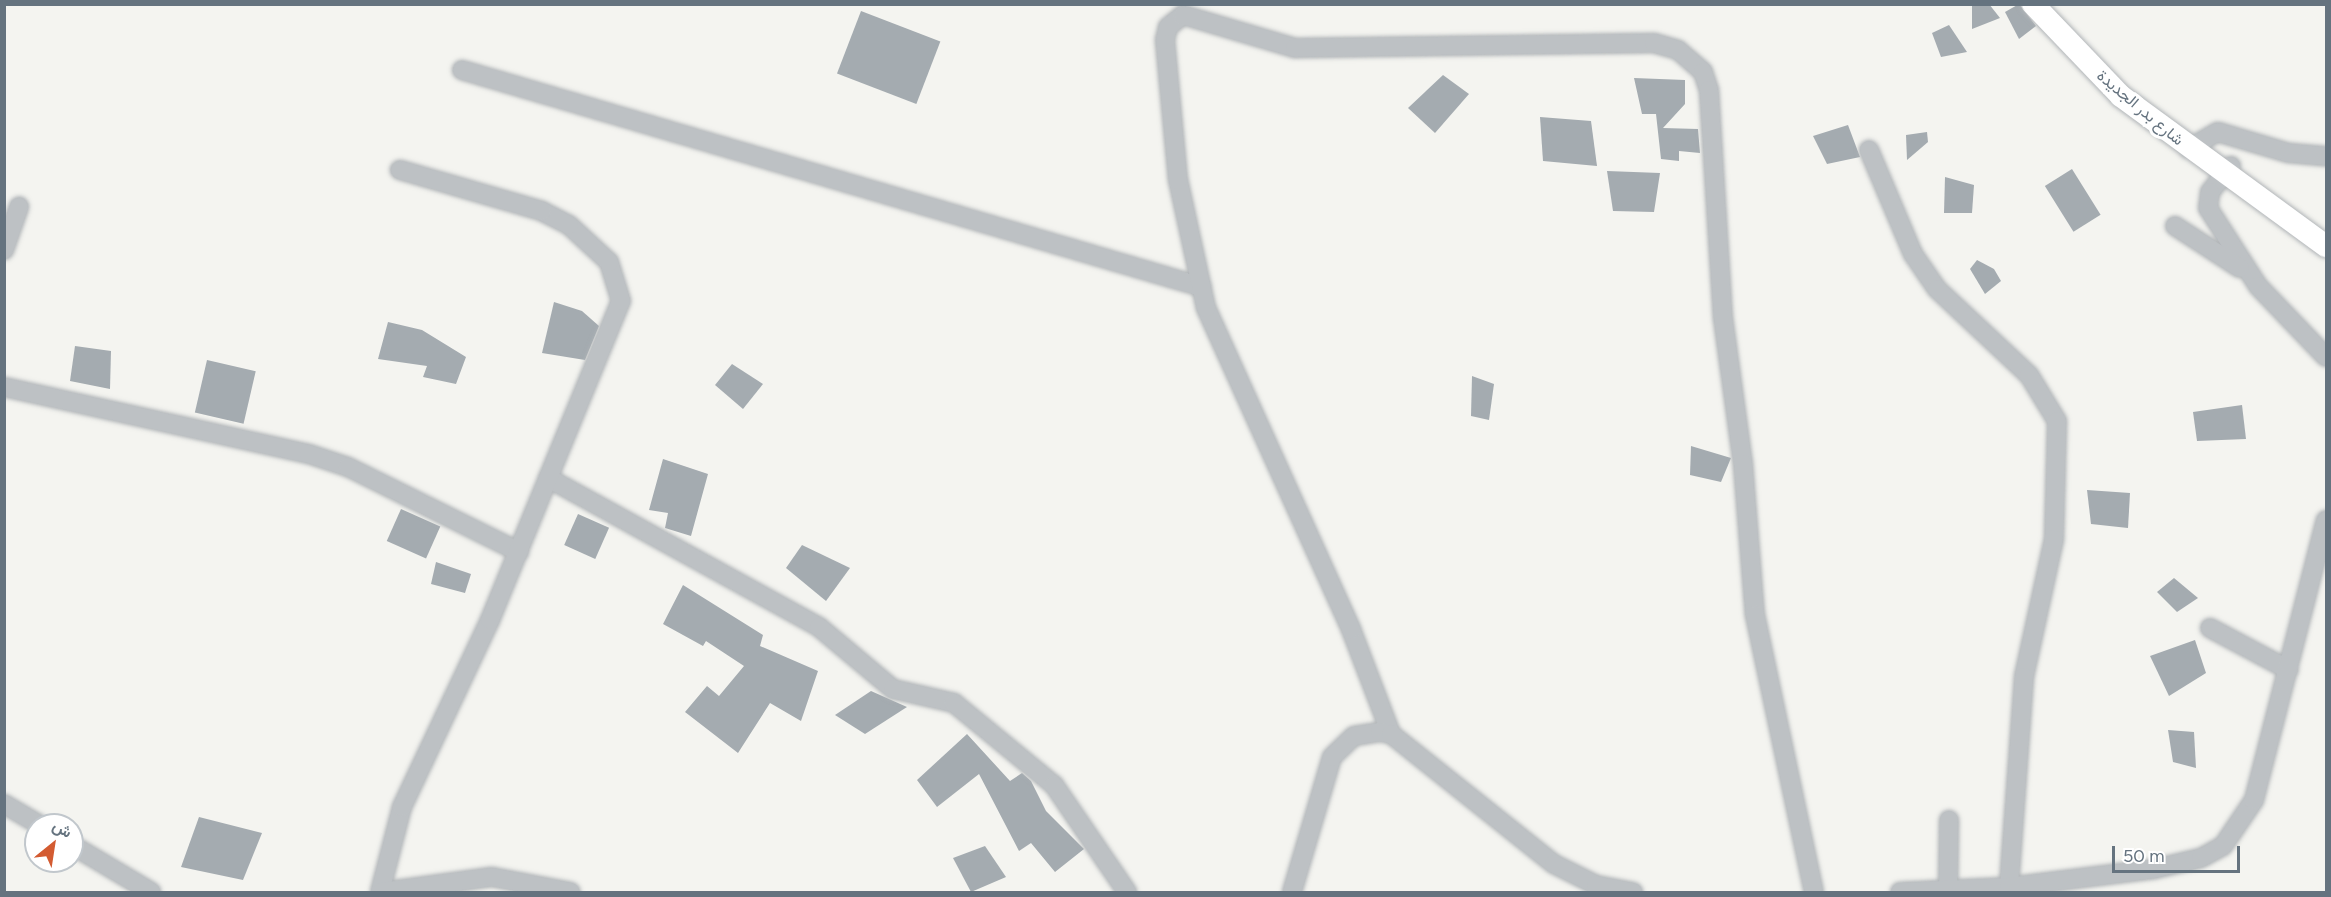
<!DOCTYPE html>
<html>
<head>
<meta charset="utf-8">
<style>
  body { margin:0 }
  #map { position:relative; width:2331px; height:897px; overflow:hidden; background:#f4f4f0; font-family:Figtree,Vazirmatn,sans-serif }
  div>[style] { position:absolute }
  .building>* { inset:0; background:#a4abb0; transform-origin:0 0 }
  .roads { filter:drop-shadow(0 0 2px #b1b5b8) drop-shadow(0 0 2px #b1b5b8) }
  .minor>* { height:18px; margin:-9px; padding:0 9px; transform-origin:9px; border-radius:9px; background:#bdc1c4 }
  .major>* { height:22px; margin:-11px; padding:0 11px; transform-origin:11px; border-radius:11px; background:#fff }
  span { translate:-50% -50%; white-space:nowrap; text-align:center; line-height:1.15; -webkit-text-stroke:6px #fff; paint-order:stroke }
  .street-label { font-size:16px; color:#65737f }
  .frame { position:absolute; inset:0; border:6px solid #65737f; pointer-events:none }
  .north { position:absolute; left:24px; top:813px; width:60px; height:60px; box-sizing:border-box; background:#fff; border:2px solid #c1c7cc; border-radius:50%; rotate:30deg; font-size:16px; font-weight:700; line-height:24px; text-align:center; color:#65737f }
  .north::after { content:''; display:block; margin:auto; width:21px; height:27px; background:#d35b31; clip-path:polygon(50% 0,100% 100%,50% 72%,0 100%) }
  .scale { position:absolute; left:2112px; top:846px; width:128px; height:27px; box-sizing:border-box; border:3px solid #65737f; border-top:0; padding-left:8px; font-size:18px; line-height:21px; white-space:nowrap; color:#65737f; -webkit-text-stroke:4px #fff; paint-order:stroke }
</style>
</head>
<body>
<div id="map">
  <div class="building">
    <div style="clip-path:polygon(1972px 4px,1989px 4px,2000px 18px,1972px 29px)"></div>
    <div style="clip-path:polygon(2019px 4px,2036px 26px,2019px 39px,2005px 12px)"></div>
    <div style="left:861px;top:11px;width:85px;height:67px;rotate:21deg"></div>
    <div style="clip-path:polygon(1949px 25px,1967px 52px,1941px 57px,1932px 33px)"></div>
    <div style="clip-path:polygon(1443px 75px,1469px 94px,1435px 133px,1408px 108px)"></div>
    <div style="clip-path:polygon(1634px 78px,1685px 80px,1685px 104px,1663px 128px,1698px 129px,1700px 153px,1679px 151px,1679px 161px,1661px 159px,1656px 114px,1642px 114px)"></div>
    <div style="clip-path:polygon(1540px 117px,1591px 121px,1597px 166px,1543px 161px)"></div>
    <div style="clip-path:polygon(1848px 125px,1860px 157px,1827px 164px,1813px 136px)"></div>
    <div style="clip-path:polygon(1927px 132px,1928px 142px,1907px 160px,1906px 135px)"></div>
    <div style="left:2072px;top:169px;width:54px;height:32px;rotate:58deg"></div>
    <div style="clip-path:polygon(1607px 171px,1660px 173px,1654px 212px,1613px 211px)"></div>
    <div style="clip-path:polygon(1945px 177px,1974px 185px,1972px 213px,1944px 213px)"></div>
    <div style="clip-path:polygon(1977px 260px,1994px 269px,2001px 281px,1985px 294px,1970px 269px)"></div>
    <div style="clip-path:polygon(554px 302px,582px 311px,599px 326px,585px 360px,542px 353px)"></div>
    <div style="clip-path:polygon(388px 322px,422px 330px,466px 357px,456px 384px,423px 377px,427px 366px,378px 359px)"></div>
    <div style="clip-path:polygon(75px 346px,111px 351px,110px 389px,70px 381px)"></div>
    <div style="left:207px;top:360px;width:50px;height:54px;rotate:13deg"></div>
    <div style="clip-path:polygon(732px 364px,763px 384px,743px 409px,715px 385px)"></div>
    <div style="clip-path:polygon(1472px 376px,1494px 384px,1489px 420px,1471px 416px)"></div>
    <div style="clip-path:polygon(2242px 405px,2246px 439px,2197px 441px,2193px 412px)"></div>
    <div style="clip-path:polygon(1691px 446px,1731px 458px,1721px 482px,1690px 475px)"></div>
    <div style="clip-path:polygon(663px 459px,708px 474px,691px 536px,665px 528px,668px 513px,649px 510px)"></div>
    <div style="clip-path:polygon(2087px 490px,2130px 493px,2128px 528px,2091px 524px)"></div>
    <div style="left:401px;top:509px;width:43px;height:35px;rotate:24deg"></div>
    <div style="left:578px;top:514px;width:34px;height:34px;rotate:24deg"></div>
    <div style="clip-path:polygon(802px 545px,850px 568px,826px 601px,786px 568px)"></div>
    <div style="clip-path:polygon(436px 562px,471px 574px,465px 593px,431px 584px)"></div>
    <div style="clip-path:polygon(2174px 578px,2198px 598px,2177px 612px,2157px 592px)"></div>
    <div style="clip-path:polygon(683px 585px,763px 635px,760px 646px,818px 671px,801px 721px,770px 703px,738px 753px,685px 712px,707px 686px,719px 696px,744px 666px,706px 641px,703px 646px,663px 624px)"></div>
    <div style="clip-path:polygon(2195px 640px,2206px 673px,2169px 696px,2150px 656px)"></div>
    <div style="clip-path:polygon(871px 691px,907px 707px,865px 734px,835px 715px)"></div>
    <div style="clip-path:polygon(2168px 730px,2194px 732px,2196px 768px,2173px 762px)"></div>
    <div style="clip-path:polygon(967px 734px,1010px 781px,1022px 773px,1031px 781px,1046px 811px,1084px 849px,1055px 872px,1031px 843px,1019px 851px,979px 774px,937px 807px,917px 780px)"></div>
    <div style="clip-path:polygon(199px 817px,262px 833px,243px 880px,181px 867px)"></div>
    <div style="clip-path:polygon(985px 846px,1006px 877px,971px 892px,953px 858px)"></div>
  </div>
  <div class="roads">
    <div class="minor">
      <div style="left:462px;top:70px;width:771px;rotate:16.34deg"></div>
      <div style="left:2188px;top:149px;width:34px;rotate:-30deg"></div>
      <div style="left:2218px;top:132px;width:74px;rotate:16.5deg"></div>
      <div style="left:2289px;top:153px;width:37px;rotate:5deg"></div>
      <div style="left:1869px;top:150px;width:113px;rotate:67.1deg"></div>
      <div style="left:1913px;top:254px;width:42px;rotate:55.6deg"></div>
      <div style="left:1937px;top:289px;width:126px;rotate:43.1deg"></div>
      <div style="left:2029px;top:375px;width:54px;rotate:58.7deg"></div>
      <div style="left:2057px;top:421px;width:118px;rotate:91.5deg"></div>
      <div style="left:2054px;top:539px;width:141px;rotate:102.3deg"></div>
      <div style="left:2024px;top:677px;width:211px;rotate:94.1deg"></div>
      <div style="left:2231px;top:166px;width:33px;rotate:129deg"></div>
      <div style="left:2210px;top:192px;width:16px;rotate:97deg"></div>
      <div style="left:2208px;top:208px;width:93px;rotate:57.3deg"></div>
      <div style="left:2258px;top:286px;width:98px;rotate:46.2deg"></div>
      <div style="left:2175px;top:226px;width:77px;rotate:32.9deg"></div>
      <div style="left:4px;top:250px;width:46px;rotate:-70.8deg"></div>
      <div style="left:4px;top:387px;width:312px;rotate:12.4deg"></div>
      <div style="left:309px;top:454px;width:41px;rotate:18.4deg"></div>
      <div style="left:348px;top:467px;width:191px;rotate:26.4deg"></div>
      <div style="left:548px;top:478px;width:309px;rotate:28.8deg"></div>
      <div style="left:819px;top:627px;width:97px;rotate:40deg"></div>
      <div style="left:893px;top:689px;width:63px;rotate:12.9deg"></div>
      <div style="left:954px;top:703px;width:129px;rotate:39.4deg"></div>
      <div style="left:1054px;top:785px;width:130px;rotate:55.7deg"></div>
      <div style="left:2210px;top:628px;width:89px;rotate:28deg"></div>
      <div style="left:1391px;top:734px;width:112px;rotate:-110.9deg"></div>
      <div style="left:1351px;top:629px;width:352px;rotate:-114.3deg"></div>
      <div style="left:1206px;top:308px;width:131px;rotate:-102.3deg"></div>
      <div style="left:1178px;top:180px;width:141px;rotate:-95.3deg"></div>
      <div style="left:1165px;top:40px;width:13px;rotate:-77deg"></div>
      <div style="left:1168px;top:27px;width:19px;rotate:-39deg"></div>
      <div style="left:1183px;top:15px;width:117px;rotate:16.4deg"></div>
      <div style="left:1295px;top:48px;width:359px;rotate:-0.8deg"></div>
      <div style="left:1654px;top:43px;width:25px;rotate:16deg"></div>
      <div style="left:1678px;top:50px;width:33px;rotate:41deg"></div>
      <div style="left:1703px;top:72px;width:19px;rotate:72deg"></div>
      <div style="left:1709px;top:90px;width:228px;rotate:86.5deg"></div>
      <div style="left:1723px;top:318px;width:147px;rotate:82.2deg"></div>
      <div style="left:1743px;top:464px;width:151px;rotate:85.5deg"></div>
      <div style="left:1755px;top:615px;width:283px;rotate:78deg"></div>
      <div style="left:4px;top:804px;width:42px;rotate:30.3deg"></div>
      <div style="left:72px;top:845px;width:92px;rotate:30.7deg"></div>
      <div style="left:1948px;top:891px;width:71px;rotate:-89.2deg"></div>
      <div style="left:380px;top:892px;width:88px;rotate:-75.5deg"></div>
      <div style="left:402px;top:807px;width:207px;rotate:-64.8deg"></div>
      <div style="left:490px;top:620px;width:345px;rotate:-67.7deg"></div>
      <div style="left:621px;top:301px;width:41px;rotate:-107.1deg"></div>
      <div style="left:609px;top:262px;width:54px;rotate:-137.2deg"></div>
      <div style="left:569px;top:225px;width:30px;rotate:-153deg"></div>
      <div style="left:542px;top:211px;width:148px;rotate:-163.9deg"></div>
      <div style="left:382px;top:892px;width:111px;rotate:-7.8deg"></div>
      <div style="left:492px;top:877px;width:80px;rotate:10.8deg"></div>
      <div style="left:1292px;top:892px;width:141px;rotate:-73.5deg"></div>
      <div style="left:1332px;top:757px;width:30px;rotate:-44deg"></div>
      <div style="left:1354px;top:736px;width:26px;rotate:-9deg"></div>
      <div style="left:1380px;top:732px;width:11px;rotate:10deg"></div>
      <div style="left:1391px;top:734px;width:208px;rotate:38.6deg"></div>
      <div style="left:1554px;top:864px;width:47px;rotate:26.6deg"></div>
      <div style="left:1596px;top:885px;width:38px;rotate:11deg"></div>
      <div style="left:1900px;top:892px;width:109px;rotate:-2.6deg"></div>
      <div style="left:2009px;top:887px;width:146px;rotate:-7.1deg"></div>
      <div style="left:2154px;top:869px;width:48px;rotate:-13.2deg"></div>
      <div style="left:2201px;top:858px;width:25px;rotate:-29deg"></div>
      <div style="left:2223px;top:846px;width:55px;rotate:-56deg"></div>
      <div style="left:2254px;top:800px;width:289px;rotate:-75.6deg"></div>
    </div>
    <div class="major">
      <div style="left:2033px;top:4px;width:127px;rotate:46.3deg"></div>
      <div style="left:2121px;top:96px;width:254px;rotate:36.2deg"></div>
    </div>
  </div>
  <div class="street-label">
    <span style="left:2140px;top:108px;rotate:40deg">شارع بدر الجديدة</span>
  </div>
  <div class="frame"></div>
  <div class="north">ش</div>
  <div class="scale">50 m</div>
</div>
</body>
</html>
